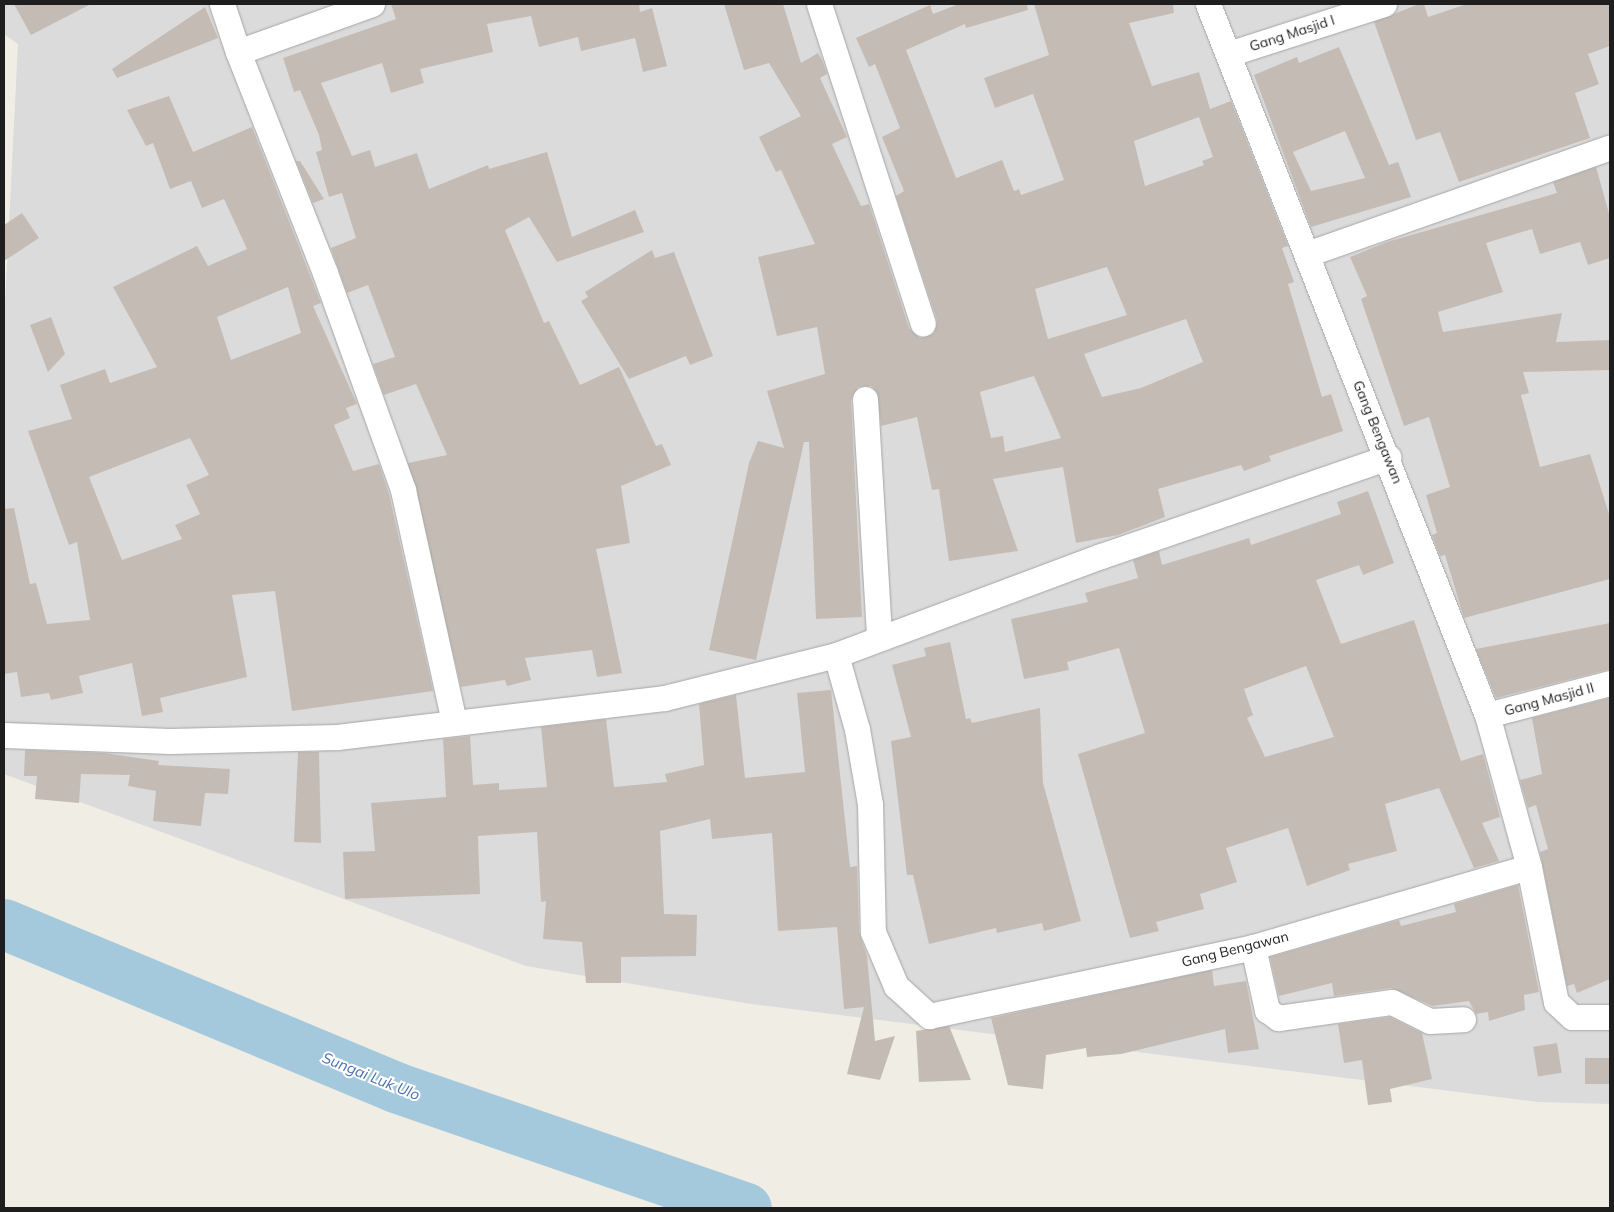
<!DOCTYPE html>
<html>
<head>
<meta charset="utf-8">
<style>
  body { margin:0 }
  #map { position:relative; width:1614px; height:1212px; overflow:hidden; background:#efede4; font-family:Mulish,sans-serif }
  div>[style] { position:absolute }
  .residential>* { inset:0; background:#dcdbdb }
  .river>* { height:51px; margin:-25.5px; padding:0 25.5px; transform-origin:25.5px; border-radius:25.5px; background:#a5c9dc }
  .building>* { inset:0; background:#c4bcb4; transform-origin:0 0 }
  .roads { filter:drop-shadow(0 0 1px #a5a5a5) drop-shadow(0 0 1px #a5a5a5) }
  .street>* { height:25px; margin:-12.5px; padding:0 12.5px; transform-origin:12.5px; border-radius:12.5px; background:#fff }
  span { translate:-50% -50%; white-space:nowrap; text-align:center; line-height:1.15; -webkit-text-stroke:4px #fff; paint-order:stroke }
  .street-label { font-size:14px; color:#1e1e1e }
  .water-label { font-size:15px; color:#4b6fad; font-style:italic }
  .frame { position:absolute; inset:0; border:5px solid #1e1e1e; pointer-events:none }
</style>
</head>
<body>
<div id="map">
  <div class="residential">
    <div style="clip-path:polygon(4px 4px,1610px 4px,1610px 1104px,1539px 1102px,751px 1004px,526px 966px,4px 774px,4px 324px,18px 44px,4px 34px)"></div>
  </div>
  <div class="river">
    <div style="left:4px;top:924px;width:424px;rotate:22.6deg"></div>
    <div style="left:395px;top:1087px;width:371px;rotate:19deg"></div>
  </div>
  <div class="building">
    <div style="clip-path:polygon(14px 4px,91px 4px,31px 35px)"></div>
    <div style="clip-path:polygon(391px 4px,639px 4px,640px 12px,652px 8px,667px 66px,643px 72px,635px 38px,581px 51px,578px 37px,539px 47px,531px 16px,487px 24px,493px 52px,420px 69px,424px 83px,391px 93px,382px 63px,321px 83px,352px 156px,370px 150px,375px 167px,417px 153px,429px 189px,488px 165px,489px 169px,547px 152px,572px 237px,635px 210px,644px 232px,557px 262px,529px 217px,505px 230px,544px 323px,549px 321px,580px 385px,619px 367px,656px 446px,662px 444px,671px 465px,621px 486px,630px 543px,596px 549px,622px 673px,597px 677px,592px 650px,525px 658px,531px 680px,507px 686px,505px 680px,461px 687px,408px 463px,447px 455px,416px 384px,384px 395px,373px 364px,395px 357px,368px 285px,347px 293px,331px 248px,356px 238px,342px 193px,329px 197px,316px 152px,322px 150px,319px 135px,300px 90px,294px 92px,283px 58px,396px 19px)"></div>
    <div style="clip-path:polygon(evenodd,724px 4px,783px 4px,801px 63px,818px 53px,822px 60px,827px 74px,820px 78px,847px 137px,832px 144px,861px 206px,869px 204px,909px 328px,920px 338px,934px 333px,937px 320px,896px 196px,904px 191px,882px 137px,900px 128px,875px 64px,869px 67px,856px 38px,930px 5px,933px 14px,959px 4px,1027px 4px,1028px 10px,966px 28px,965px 24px,906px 50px,956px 178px,1002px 160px,1014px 191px,1019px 189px,1021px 195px,1064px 180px,1033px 94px,995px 108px,984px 78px,1049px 55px,1034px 4px,1173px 4px,1174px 13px,1129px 23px,1152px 86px,1199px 72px,1210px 109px,1231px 101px,1288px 246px,1282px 248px,1294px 282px,1288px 284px,1322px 397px,1331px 394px,1343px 431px,1269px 456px,1271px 461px,1244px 471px,1241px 465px,1158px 489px,1165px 517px,1118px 535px,1076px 543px,1063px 467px,993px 479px,1018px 551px,949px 561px,939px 489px,932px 490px,917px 417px,881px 426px,877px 392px,871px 386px,858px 387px,851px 400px,862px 617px,816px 619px,809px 442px,804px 442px,756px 660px,709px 650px,749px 463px,758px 441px,784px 448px,767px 391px,825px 374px,817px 327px,777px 336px,758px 257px,815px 244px,781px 170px,776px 172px,759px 137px,801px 116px,769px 63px,744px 70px,724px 4px,1199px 117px,1213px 157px,1202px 161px,1204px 165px,1145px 186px,1134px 141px,1199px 117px,724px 4px,1107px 267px,1127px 315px,1048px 339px,1035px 289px,1107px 267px,724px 4px,1186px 319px,1203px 362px,1141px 388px,1102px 397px,1084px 354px,1186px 319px,724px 4px,1034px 376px,1061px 438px,1005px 452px,1003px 436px,991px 438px,980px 392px,1034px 376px)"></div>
    <div style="clip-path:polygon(1419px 4px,1424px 4px,1428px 17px,1467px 4px,1610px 4px,1610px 46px,1588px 54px,1599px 84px,1575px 93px,1590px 138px,1459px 182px,1440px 132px,1416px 140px,1374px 22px)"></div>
    <div style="clip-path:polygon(205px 7px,218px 38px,117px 78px,112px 69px)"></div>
    <div style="clip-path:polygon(evenodd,1339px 47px,1389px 165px,1398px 162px,1411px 197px,1311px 227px,1254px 75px,1297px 57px,1299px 63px,1339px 47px,1345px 131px,1365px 178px,1311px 191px,1293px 152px,1345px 131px)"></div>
    <div style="clip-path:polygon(evenodd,169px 96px,193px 152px,252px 127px,321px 303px,313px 306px,357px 404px,346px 408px,350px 418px,334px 425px,353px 471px,379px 464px,389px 494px,433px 691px,292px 711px,275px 591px,232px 595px,247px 677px,160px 698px,163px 712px,142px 716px,132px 663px,79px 676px,83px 693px,51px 700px,49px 693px,21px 697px,17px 672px,4px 674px,4px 509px,14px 508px,30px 584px,36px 583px,47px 624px,90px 620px,77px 542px,69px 545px,28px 431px,72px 419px,60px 385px,105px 369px,110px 383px,157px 367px,113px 287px,197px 246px,208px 266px,247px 249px,224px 199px,202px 208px,191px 181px,170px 189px,153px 143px,146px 146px,127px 110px,169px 96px,288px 287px,301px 333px,231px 360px,217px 317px,288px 287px,169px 96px,190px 438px,209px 475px,186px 485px,200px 514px,175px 525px,182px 539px,122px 560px,89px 477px,190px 438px)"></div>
    <div style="clip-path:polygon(296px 161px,300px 161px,324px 199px,313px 203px)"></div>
    <div style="clip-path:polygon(1596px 167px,1610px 217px,1610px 258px,1588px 265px,1580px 242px,1540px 254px,1532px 229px,1486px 243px,1503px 292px,1438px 312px,1443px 332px,1562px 313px,1556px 342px,1610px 340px,1610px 370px,1523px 372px,1529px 393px,1521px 395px,1540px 467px,1590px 454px,1610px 517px,1610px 579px,1464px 618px,1445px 555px,1440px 556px,1432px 535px,1437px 533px,1426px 495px,1450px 487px,1429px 417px,1404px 426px,1361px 299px,1367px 296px,1350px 257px,1387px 242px,1557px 193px,1553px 182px)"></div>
    <div style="clip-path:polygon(22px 213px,39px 238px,4px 261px,4px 225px)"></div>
    <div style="clip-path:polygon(652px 250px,655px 258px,674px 252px,713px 356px,690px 365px,686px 356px,629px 379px,581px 301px,588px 297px,585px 292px)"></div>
    <div style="clip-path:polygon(51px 317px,65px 354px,48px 372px,30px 325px)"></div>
    <div style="clip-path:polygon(evenodd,1368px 491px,1394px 563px,1363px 575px,1359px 565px,1316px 580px,1341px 644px,1414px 620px,1461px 761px,1483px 754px,1500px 817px,1482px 823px,1499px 861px,1474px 868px,1439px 788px,1385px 804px,1397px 851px,1348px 864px,1350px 870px,1307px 886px,1288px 828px,1226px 848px,1237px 882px,1200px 894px,1204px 909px,1156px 922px,1159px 931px,1130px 938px,1078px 754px,1145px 733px,1119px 648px,1067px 662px,1069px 670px,1024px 679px,1011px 619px,1088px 602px,1085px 593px,1138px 578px,1133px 560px,1159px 551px,1162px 565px,1249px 538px,1251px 545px,1341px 514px,1337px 502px,1368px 491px,1306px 666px,1334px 737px,1265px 757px,1247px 718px,1253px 715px,1244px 689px,1306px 666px)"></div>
    <div style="clip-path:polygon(1610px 623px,1610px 669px,1496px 698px,1476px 649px)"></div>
    <div style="clip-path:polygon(950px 642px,966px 719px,970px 718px,972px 723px,1040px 708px,1043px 783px,1081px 921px,1044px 931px,1042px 923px,997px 933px,996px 928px,929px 944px,913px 875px,907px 875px,891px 741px,911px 737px,892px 665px,926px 656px,924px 648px)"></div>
    <div style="clip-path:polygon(831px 690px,850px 867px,857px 866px,859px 932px,867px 956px,875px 1041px,895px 1036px,880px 1080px,847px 1074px,864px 1007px,844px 1009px,837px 927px,778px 931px,772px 833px,712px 839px,710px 819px,660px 831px,664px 914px,697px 915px,696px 956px,621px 957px,621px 983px,586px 983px,582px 942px,543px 939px,546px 901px,541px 902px,537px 832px,478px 836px,480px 894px,345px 899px,343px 852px,375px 851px,371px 803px,446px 797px,443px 739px,470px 736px,473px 785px,499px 783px,499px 790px,547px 787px,541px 727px,606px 719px,614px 787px,667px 782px,665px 774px,704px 765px,699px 704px,736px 695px,745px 778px,805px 772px,797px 693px)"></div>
    <div style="clip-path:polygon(1610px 698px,1610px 979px,1577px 993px,1574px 984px,1567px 986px,1540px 852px,1548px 849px,1536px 805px,1528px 808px,1520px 780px,1542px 774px,1532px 718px)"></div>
    <div style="clip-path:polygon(25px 750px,104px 753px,159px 761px,158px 765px,230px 769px,228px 794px,205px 793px,201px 826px,153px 821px,156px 791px,128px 786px,130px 775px,81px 774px,79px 803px,35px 799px,37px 776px,24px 776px)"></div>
    <div style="clip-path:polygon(298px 752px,319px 752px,321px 843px,294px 842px)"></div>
    <div style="clip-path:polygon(1518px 885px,1539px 992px,1524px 995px,1525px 1010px,1489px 1021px,1488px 1012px,1476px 1014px,1469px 1001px,1433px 1006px,1391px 988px,1334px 996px,1332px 983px,1279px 996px,1270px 957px,1399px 920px,1401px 926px,1456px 912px,1454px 904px)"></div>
    <div style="clip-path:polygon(1212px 970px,1214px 986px,1246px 981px,1259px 1049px,1228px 1053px,1225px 1029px,1121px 1054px,1087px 1057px,1086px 1048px,1046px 1055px,1043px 1089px,1008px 1085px,991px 1018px)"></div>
    <div style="clip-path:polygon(1390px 1017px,1422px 1033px,1432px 1079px,1390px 1089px,1392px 1102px,1368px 1105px,1362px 1060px,1344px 1063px,1338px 1024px)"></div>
    <div style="clip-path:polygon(949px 1026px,971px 1080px,919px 1082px,916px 1031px)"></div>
    <div style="left:1557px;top:1043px;width:30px;height:24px;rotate:81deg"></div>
    <div style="left:1610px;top:1058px;width:26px;height:25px;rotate:90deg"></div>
  </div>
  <div class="roads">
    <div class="street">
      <div style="left:222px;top:4px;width:51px;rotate:71.6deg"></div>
      <div style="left:372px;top:4px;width:142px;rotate:160.3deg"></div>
      <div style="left:238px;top:52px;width:238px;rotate:68.5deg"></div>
      <div style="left:325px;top:273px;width:231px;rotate:70.2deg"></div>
      <div style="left:403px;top:490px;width:237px;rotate:77.6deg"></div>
      <div style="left:819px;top:4px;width:336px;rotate:72deg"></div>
      <div style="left:1228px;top:54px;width:164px;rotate:-17.8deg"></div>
      <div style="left:1307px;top:254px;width:321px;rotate:-19.4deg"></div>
      <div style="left:865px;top:399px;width:238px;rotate:86.6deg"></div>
      <div style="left:836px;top:655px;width:77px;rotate:74.2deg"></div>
      <div style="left:857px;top:729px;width:76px;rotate:80.2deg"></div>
      <div style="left:870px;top:804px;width:128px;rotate:88.7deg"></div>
      <div style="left:873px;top:932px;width:59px;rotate:66.9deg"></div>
      <div style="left:896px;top:986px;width:45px;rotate:42.3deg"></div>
      <div style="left:929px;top:1016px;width:331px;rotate:-12deg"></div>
      <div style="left:1253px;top:947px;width:287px;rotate:-16.2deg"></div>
      <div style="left:1529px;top:867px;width:158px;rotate:-105.4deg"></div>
      <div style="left:1487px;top:715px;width:764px;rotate:-111.43deg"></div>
      <div style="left:1487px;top:715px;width:127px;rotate:-14.6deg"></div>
      <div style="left:4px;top:735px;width:166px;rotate:2.1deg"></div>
      <div style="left:170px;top:741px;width:167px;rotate:-1.4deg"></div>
      <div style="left:337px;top:737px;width:329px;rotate:-6.8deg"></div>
      <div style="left:664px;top:698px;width:177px;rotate:-14deg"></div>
      <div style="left:836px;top:655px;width:283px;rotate:-20.5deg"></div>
      <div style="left:1101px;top:556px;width:304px;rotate:-19deg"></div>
      <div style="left:1529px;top:867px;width:138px;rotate:78.7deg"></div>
      <div style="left:1556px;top:1002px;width:22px;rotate:43deg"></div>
      <div style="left:1572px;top:1017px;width:38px"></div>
      <div style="left:1253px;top:947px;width:65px;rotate:77.5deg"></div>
      <div style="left:1267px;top:1010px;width:14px;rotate:36deg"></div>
      <div style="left:1278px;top:1018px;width:115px;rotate:-8deg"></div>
      <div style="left:1392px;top:1002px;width:42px;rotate:26.6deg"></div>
      <div style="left:1430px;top:1021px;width:33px;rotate:-3deg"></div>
    </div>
  </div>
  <div class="street-label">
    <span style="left:1292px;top:33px;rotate:-18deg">Gang Masjid I</span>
    <span style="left:1378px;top:432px;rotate:68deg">Gang Bengawan</span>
    <span style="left:1549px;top:699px;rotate:-15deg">Gang Masjid II</span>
    <span style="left:1235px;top:949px;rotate:-14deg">Gang Bengawan</span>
  </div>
  <div class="water-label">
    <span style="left:371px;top:1076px;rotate:22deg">Sungai Luk Ulo</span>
  </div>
  <div class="frame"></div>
</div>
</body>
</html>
